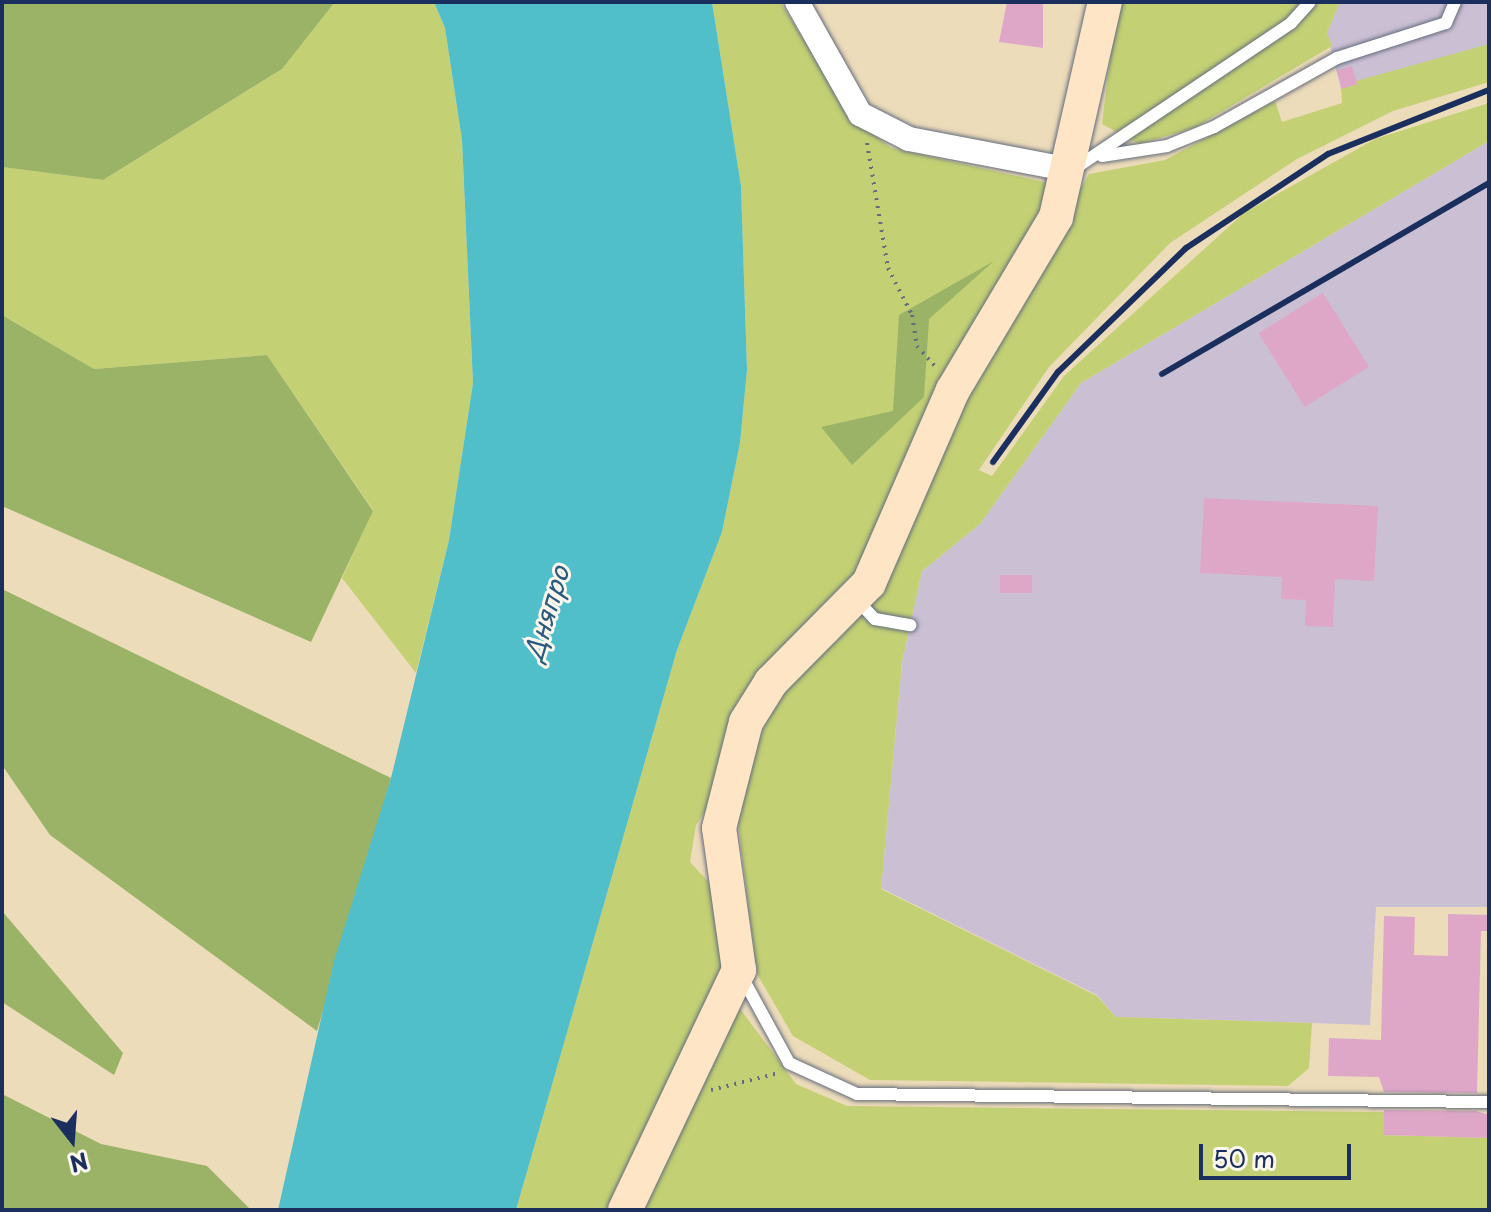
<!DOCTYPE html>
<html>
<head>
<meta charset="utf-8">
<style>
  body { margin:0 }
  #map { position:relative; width:1491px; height:1212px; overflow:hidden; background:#eddcba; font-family:"Playpen Sans",sans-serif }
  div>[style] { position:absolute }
  .industrial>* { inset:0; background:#cbbfd4 }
  .green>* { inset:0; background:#c3d174 }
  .forest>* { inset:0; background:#9ab366 }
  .water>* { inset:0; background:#51bfc9 }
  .building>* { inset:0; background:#dea7c8; transform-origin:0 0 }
  .path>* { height:4px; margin-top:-2px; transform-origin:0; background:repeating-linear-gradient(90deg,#646c7e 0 2px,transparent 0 8px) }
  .roads { filter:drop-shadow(0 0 2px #646c7e) drop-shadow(0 0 2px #646c7e) }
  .lane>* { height:12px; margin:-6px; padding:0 6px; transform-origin:6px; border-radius:6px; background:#fff }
  .street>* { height:24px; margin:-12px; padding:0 12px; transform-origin:12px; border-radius:12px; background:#fff }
  .secondary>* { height:34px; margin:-17px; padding:0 17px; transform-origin:17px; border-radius:17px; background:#fee5c5 }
  .rail>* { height:6px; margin:-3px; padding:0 3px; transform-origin:3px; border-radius:3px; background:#1b2f5e }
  span { translate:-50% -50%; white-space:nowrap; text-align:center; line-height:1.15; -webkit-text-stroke:6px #fbf7ec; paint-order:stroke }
  .water-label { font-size:26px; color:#2b5a7e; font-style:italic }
  .frame { position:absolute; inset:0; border:4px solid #1b2f5e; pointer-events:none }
  .north { position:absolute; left:32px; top:1100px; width:80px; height:80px; -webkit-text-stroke:6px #fbf7ec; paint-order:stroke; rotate:163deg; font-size:22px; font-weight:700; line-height:32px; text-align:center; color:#1b2f5e }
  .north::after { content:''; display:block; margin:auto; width:28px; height:36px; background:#1b2f5e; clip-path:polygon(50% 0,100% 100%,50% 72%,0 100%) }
  .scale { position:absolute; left:1199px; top:1144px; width:152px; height:36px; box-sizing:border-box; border:4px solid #1b2f5e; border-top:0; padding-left:10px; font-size:24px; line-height:28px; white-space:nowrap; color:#1b2f5e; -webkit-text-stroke:6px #fbf7ec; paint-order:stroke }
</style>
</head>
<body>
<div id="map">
  <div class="industrial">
    <div style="clip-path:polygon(1340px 2px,1489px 2px,1489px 44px,1341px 89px,1327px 33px)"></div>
    <div style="clip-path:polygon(1489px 141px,1489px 907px,1376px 907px,1370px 1025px,1312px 1023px,1116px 1017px,1097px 995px,881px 888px,902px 662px,922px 571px,980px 524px,1081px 383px)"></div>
  </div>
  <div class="green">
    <div style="clip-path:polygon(335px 2px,434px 2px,445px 28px,462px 140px,473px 383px,449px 540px,416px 673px,342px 578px,373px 510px,267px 355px,94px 369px,2px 315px,2px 167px,103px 180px,282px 69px)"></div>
    <div style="clip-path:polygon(712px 2px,780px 2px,852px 117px,891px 148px,1058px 185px,858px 575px,696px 825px,690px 862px,715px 889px,724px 962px,610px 1210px,516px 1210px,677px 650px,722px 532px,740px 443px,747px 370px,741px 186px)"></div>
    <div style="clip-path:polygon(1117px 2px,1340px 2px,1327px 33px,1332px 46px,1194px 128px,1139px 144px,1102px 124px)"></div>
    <div style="clip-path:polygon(1489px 44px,1489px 82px,1393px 111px,1297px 159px,1170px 243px,1049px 367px,979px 470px,992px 476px,1064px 376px,1244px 213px,1375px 139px,1489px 103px,1489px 141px,1081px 383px,980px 524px,922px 571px,902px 662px,881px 889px,1097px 996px,1116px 1017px,1312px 1023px,1309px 1068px,1288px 1086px,870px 1080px,793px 1036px,757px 974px,737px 815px,748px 767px,781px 685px,839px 639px,873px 599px,951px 416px,1089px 174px,1165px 160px,1275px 101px,1282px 122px,1342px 103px,1341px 89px,1356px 81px)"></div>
    <div style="clip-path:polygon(735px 1002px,796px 1084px,847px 1106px,1384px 1112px,1383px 1135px,1489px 1138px,1489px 1210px,636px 1210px)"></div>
  </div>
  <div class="forest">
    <div style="clip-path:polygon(2px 2px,335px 2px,282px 69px,103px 180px,2px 167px)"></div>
    <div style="clip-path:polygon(994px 261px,929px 319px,924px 397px,852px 465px,821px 427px,893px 411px,899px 315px)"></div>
    <div style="clip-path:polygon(2px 315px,94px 369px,267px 355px,373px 511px,311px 642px,2px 506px)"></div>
    <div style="clip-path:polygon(2px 589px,391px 778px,317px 1031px,50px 835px,2px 765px)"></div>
    <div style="clip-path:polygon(2px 911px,123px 1053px,114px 1075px,2px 1002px)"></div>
    <div style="clip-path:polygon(2px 1094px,101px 1144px,207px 1166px,251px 1210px,2px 1210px)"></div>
  </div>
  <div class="water">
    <div style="clip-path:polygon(434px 2px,712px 2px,741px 186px,747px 370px,740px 443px,722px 532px,677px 650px,516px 1210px,278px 1210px,334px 961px,391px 778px,449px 540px,473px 383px,462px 140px,445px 28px)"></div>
  </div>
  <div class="building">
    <div style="clip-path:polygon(1007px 2px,1043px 2px,1043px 48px,999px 42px)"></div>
    <div style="left:1352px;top:66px;width:19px;height:16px;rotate:74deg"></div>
    <div style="left:1323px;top:293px;width:87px;height:76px;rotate:58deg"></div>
    <div style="clip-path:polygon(1204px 498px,1378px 506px,1374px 581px,1335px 579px,1333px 627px,1305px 626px,1306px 600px,1281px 599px,1282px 577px,1200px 573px)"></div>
    <div style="left:1000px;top:575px;width:32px;height:18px"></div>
    <div style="clip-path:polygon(1448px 914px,1489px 915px,1489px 931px,1481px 931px,1477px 1093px,1384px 1092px,1379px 1077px,1328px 1076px,1329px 1038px,1381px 1040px,1384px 916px,1415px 917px,1414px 955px,1448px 956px)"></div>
    <div style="clip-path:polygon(1384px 1110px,1476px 1111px,1489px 1115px,1489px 1138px,1383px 1135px)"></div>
  </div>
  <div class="path">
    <div style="left:867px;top:143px;width:127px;rotate:80.5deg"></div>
    <div style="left:888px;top:268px;width:53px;rotate:62.9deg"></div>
    <div style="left:912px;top:315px;width:31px;rotate:81deg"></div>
    <div style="left:917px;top:346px;width:31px;rotate:48deg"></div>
    <div style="left:711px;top:1090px;width:70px;rotate:-14deg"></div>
  </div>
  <div class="roads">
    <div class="lane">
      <div style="left:1102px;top:156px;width:66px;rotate:-8.7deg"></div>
      <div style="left:1167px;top:146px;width:51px;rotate:-22deg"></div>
      <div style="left:1214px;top:127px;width:141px;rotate:-29.3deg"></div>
      <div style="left:1337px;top:58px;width:114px;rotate:-17.8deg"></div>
      <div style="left:1446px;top:23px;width:23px;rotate:-67deg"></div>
      <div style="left:1074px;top:169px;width:262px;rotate:-33.9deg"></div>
      <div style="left:1291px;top:23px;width:28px;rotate:-48deg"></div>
      <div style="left:857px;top:600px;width:26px;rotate:47deg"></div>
      <div style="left:875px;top:619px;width:36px;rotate:10deg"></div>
      <div style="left:742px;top:977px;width:98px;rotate:61.3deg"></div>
      <div style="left:789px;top:1063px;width:75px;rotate:24.5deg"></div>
      <div style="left:857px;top:1094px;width:632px;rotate:0.73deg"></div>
    </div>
    <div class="street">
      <div style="left:797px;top:2px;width:129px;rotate:60.6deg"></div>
      <div style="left:860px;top:114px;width:55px;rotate:27deg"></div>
      <div style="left:909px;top:139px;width:165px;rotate:10.8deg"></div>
    </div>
    <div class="secondary">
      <div style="left:625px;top:1210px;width:266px;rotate:-64.6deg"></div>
      <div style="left:739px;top:970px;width:143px;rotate:-98deg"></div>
      <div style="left:719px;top:828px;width:109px;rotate:-75.7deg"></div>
      <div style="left:746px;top:722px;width:47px;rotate:-58deg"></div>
      <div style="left:771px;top:682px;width:139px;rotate:-45.3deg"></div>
      <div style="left:869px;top:583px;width:210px;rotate:-66.5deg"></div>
      <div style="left:953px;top:390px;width:201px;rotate:-59.2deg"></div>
      <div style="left:1056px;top:217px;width:221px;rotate:-77.2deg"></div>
    </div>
  </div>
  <div class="rail">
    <div style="left:1162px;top:374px;width:379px;rotate:-30.3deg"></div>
    <div style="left:993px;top:462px;width:111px;rotate:-54.2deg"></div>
    <div style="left:1058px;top:372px;width:178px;rotate:-44.1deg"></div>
    <div style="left:1186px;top:248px;width:170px;rotate:-33.5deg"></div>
    <div style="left:1328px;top:154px;width:173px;rotate:-21.7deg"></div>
  </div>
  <div class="water-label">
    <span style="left:546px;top:613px;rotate:-73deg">Дняпро</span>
  </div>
  <div class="frame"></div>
  <div class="north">N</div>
  <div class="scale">50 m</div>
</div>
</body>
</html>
